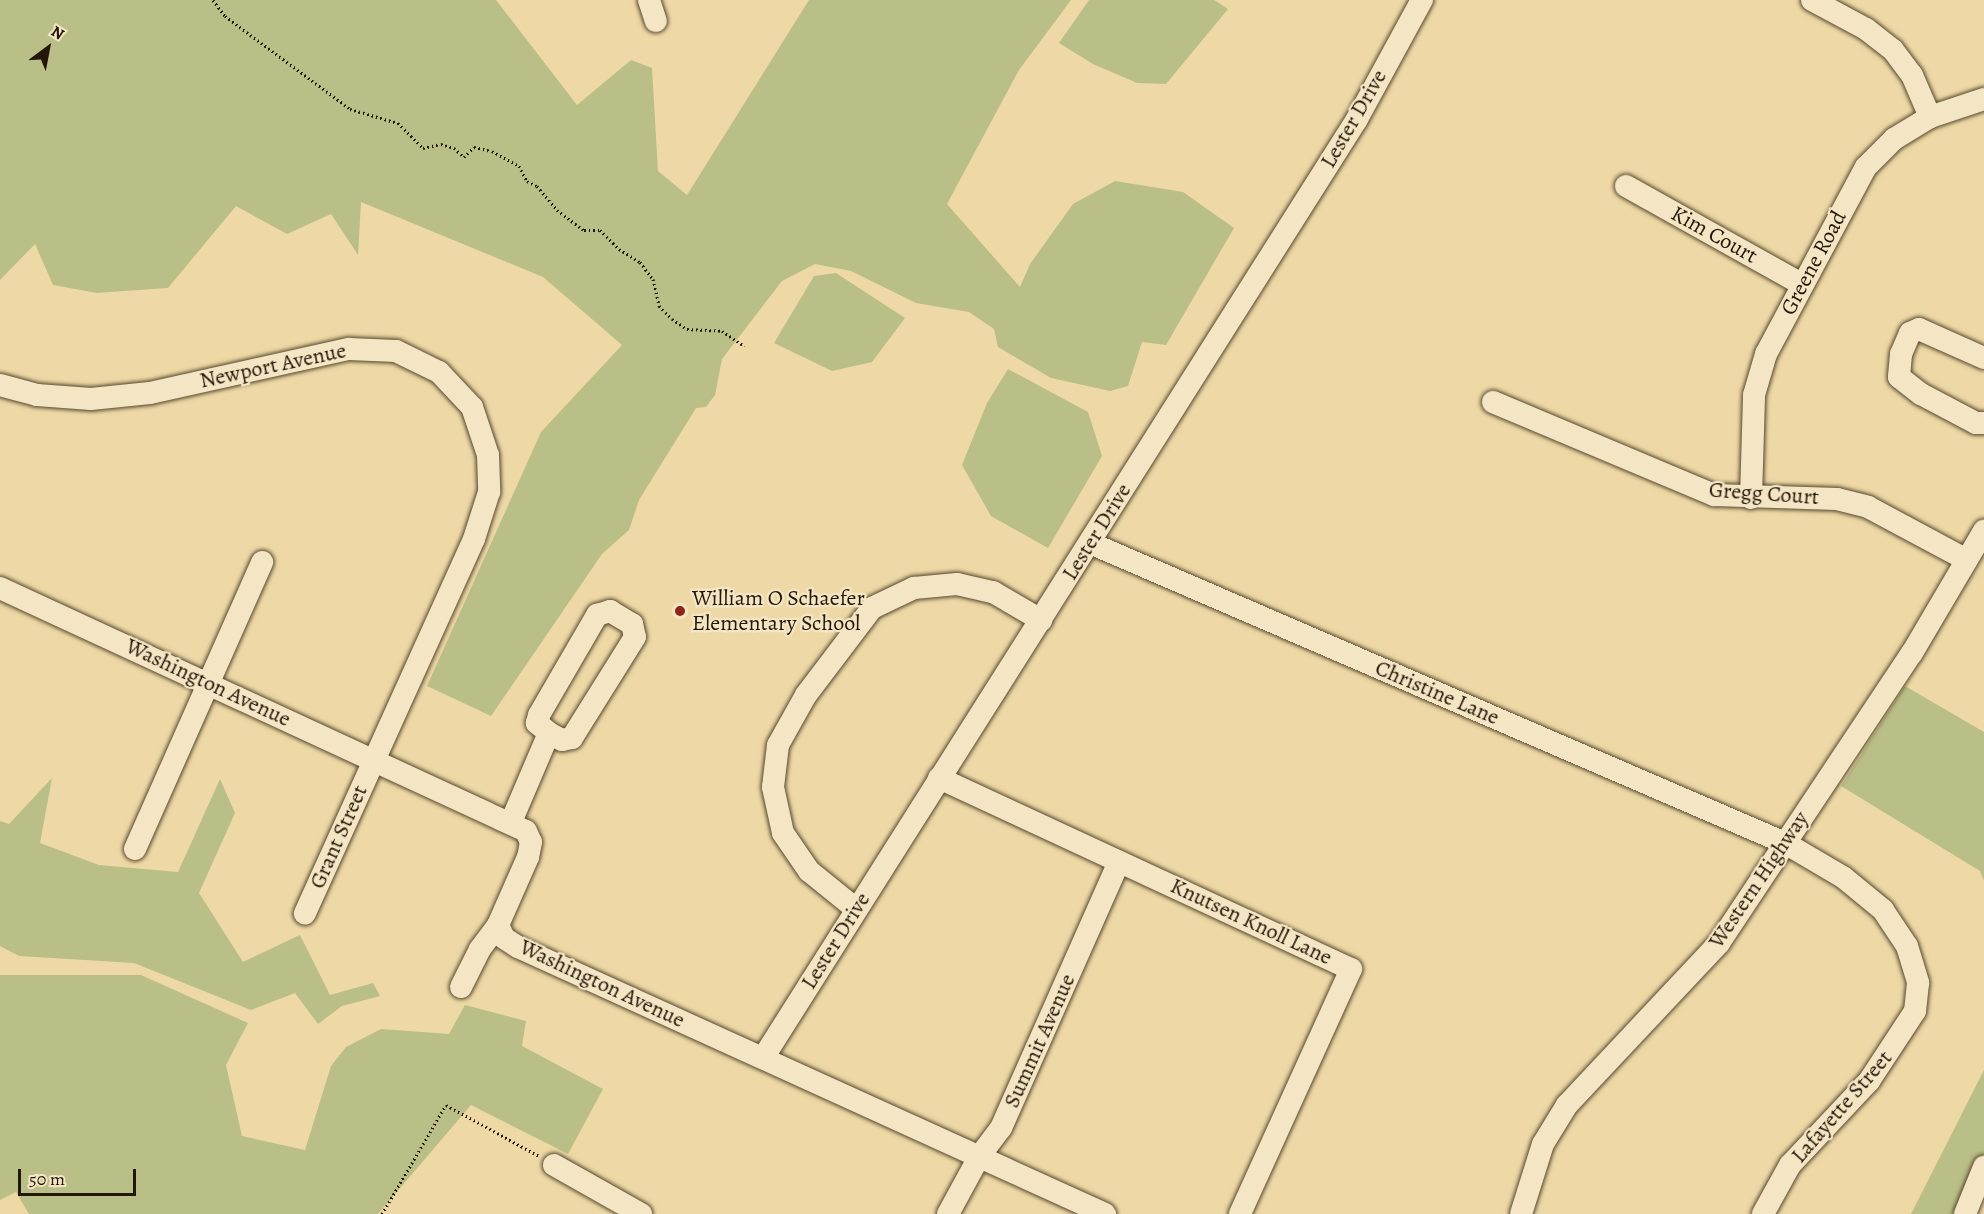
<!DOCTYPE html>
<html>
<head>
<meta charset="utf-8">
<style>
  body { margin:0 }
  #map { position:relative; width:1984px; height:1214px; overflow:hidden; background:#eed9a6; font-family:Alegreya,serif }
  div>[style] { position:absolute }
  .green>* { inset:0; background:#b9bf86 }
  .path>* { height:3px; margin-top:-1.5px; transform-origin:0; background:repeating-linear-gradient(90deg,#251707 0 1.5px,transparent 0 4.5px) }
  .roads { filter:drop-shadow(0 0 2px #57482f) drop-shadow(0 0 2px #57482f) }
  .minor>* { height:22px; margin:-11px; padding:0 11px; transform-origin:11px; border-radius:11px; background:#f4e6c5 }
  .dots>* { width:16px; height:16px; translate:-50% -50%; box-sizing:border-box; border:3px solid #f4e6c5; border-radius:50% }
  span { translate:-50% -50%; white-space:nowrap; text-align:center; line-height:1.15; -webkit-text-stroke:4.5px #f4e6c5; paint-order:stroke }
  .street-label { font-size:22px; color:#251707 }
  .poi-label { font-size:22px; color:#251707 }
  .left { translate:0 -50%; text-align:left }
  .north { position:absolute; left:18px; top:18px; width:60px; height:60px; -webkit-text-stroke:4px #f4e6c5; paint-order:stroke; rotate:32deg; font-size:16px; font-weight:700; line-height:24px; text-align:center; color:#251707 }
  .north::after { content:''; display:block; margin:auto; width:21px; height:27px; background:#251707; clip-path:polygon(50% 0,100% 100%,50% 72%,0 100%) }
  .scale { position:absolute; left:18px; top:1169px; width:118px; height:27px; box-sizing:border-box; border:3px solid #251707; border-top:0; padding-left:8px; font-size:18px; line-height:21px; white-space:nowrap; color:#251707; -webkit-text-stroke:4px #f4e6c5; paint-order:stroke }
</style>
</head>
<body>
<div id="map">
  <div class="green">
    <div style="clip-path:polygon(0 0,496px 0,577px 105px,631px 60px,652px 68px,658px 171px,687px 195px,809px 0,1071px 0,1019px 70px,947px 204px,1020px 287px,1030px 264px,1073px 204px,1115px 181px,1183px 192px,1234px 228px,1166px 345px,1142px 342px,1128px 386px,1110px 391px,1051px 378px,998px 347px,994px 329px,969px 312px,916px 303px,851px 271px,815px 264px,782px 281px,722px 359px,715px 395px,706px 407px,696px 408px,639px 500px,629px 530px,602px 554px,491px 716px,427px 686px,541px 432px,622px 345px,543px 277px,361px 202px,358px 255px,331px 214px,287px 234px,236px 206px,168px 288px,97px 293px,53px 285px,35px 244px,0 280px)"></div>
    <div style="clip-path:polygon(1089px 0,1214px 0,1228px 9px,1166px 84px,1137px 83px,1093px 64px,1059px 43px)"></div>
    <div style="clip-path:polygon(836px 273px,905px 318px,872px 362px,832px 371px,774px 343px,814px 276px)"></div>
    <div style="clip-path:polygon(1008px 369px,1088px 412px,1102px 456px,1048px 548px,991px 516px,962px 465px,987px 403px)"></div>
    <div style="clip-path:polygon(1905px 686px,1984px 732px,1984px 881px,1980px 871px,1841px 786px)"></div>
    <div style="clip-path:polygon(52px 778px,40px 843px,99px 865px,178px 872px,220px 779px,235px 813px,199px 893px,243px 962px,300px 935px,330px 995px,373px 983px,380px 996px,342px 1006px,318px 1024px,295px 993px,251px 1010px,134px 963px,19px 956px,0 946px,0 821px,9px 824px)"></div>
    <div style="clip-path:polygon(0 975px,141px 975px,248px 1023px,226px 1065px,242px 1136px,305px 1150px,331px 1066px,346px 1047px,381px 1029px,449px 1034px,465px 1005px,526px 1021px,522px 1046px,603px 1089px,568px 1154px,471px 1105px,378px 1214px,29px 1214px,16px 1192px,0 1200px)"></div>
    <div style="clip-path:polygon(1984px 1070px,1984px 1153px,1955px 1214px,1911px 1214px)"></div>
  </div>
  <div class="path">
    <div style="left:213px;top:0;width:20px;rotate:53deg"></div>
    <div style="left:225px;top:16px;width:156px;rotate:36.6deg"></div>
    <div style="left:350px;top:109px;width:50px;rotate:16.3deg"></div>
    <div style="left:398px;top:123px;width:35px;rotate:45deg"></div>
    <div style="left:423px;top:148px;width:18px;rotate:-13deg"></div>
    <div style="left:441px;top:144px;width:14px;rotate:17deg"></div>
    <div style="left:454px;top:148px;width:13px;rotate:42deg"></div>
    <div style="left:464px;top:157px;width:14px;rotate:-45deg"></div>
    <div style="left:474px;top:147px;width:18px;rotate:13deg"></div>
    <div style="left:492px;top:151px;width:31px;rotate:29deg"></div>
    <div style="left:519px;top:166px;width:17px;rotate:62deg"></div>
    <div style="left:527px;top:181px;width:11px;rotate:27deg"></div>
    <div style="left:537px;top:186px;width:31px;rotate:50deg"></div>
    <div style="left:557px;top:210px;width:34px;rotate:37deg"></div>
    <div style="left:584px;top:230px;width:16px"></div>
    <div style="left:600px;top:230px;width:27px;rotate:45deg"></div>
    <div style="left:619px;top:249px;width:25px;rotate:32deg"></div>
    <div style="left:640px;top:262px;width:21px;rotate:53deg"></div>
    <div style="left:653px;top:279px;width:28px;rotate:77deg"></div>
    <div style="left:659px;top:306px;width:18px;rotate:45deg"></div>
    <div style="left:672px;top:319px;width:18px;rotate:34deg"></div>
    <div style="left:687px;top:329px;width:35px;rotate:3deg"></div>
    <div style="left:722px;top:331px;width:27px;rotate:34deg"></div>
    <div style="left:382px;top:1214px;width:126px;rotate:-59.6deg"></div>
    <div style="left:446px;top:1105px;width:106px;rotate:28.7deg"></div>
  </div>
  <div class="roads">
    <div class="minor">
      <div style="left:649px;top:0;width:22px;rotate:72deg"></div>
      <div style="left:1812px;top:0;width:61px;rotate:28.2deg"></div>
      <div style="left:1866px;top:29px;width:34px;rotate:38deg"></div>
      <div style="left:1893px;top:50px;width:31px;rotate:53deg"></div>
      <div style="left:1912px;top:75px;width:46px;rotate:66.8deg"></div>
      <div style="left:1626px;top:186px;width:201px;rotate:29.2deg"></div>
      <div style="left:1984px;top:358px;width:71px;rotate:-156deg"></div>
      <div style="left:1919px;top:329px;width:10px;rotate:156deg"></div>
      <div style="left:1910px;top:333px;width:23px;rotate:113deg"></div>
      <div style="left:1901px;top:354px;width:23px;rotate:95deg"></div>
      <div style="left:1899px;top:377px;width:28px;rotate:38deg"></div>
      <div style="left:1921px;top:394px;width:62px;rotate:27.8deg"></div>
      <div style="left:1976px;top:423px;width:8px"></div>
      <div style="left:0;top:385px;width:38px;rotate:15deg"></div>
      <div style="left:37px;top:395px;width:54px;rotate:4.2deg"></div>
      <div style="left:91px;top:399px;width:59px;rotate:-5.8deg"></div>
      <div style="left:150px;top:393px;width:204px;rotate:-12.5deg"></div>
      <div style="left:349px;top:349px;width:47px;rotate:2.4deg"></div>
      <div style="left:396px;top:351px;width:48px;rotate:26deg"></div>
      <div style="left:439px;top:372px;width:48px;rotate:46.7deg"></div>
      <div style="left:472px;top:407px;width:51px;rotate:71.6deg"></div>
      <div style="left:488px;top:455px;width:37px;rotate:88deg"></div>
      <div style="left:489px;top:492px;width:49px;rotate:107.7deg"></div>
      <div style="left:474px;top:539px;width:411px;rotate:114.3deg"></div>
      <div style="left:1493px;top:402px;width:240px;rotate:22.8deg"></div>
      <div style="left:1714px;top:495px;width:123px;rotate:1.9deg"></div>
      <div style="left:1837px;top:499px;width:32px;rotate:14deg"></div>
      <div style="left:1868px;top:507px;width:112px;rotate:28.2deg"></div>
      <div style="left:1751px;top:498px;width:103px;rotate:-88.3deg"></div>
      <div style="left:1754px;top:395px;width:43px;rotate:-73.7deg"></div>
      <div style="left:1766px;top:354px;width:212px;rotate:-61.9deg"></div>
      <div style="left:1866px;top:167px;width:40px;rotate:-45deg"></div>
      <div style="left:1894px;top:139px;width:42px;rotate:-31.4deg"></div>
      <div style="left:1930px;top:117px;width:57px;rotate:-18.4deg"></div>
      <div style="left:1090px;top:543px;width:757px;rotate:23.35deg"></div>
      <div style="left:1785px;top:843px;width:67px;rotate:30.4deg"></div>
      <div style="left:1843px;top:877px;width:52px;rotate:39.5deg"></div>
      <div style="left:1883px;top:910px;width:43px;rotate:56.3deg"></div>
      <div style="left:1907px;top:946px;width:39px;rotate:73deg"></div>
      <div style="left:1918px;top:983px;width:28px;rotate:96deg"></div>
      <div style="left:1915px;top:1011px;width:84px;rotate:123.3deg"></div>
      <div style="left:1869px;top:1081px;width:115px;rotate:133.2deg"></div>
      <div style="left:1790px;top:1165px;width:56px;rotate:118.9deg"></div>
      <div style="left:0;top:588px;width:579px;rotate:24.8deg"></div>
      <div style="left:526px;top:831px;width:12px;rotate:66deg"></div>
      <div style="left:531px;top:842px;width:15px;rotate:101deg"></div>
      <div style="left:528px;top:857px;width:74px;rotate:113.8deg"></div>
      <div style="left:498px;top:925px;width:14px;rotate:65deg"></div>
      <div style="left:504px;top:938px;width:17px;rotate:33deg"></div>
      <div style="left:518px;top:947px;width:645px;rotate:24.46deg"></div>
      <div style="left:939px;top:778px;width:454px;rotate:24.9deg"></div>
      <div style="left:1351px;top:969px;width:269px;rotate:114.4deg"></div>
      <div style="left:511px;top:822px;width:97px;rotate:-66.9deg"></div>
      <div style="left:549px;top:733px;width:16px;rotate:-140deg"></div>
      <div style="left:537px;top:723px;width:8px;rotate:-76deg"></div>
      <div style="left:539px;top:715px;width:116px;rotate:-59.9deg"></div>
      <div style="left:597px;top:615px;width:14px;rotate:-17deg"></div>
      <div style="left:610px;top:611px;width:26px;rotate:31deg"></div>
      <div style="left:632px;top:624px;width:13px;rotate:77deg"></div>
      <div style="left:635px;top:637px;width:119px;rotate:122deg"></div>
      <div style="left:572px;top:738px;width:10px;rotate:169deg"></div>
      <div style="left:562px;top:740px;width:15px;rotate:-152deg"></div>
      <div style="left:135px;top:849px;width:314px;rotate:-66.1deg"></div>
      <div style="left:856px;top:909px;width:60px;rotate:-141deg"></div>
      <div style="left:809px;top:871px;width:46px;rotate:-124.4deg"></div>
      <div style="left:783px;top:833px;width:47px;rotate:-102.3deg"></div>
      <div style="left:773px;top:787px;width:42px;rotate:-83.2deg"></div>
      <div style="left:778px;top:745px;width:57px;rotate:-60.8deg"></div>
      <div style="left:806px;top:695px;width:109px;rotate:-52.8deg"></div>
      <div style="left:872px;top:608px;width:47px;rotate:-25.5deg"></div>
      <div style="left:914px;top:588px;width:43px;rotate:-5.3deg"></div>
      <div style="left:957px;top:584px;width:37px;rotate:13deg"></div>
      <div style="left:993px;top:592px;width:56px;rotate:30.3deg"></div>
      <div style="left:461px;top:987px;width:42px;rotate:-63.4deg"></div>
      <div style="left:480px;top:949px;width:30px;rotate:-53deg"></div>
      <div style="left:763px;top:1058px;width:1111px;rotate:-57.68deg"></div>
      <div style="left:1357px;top:119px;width:136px;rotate:-61.4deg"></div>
      <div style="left:554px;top:1165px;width:100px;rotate:29.4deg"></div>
      <div style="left:948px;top:1214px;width:65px;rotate:-61.5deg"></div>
      <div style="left:979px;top:1157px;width:36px;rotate:-53deg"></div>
      <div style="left:1001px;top:1128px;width:291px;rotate:-66.1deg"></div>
      <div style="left:1521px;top:1214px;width:73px;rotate:-72.6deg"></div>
      <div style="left:1543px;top:1144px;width:46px;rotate:-58.4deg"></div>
      <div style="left:1567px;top:1105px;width:222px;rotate:-46.8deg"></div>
      <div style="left:1719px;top:943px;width:348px;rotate:-56.4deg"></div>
      <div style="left:1912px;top:653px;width:142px;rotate:-59.5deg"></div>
      <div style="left:1965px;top:1214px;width:51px;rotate:-68deg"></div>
    </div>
  </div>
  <div class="dots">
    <div style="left:680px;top:611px;background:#8f2418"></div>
  </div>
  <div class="street-label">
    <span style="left:1354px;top:119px;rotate:-60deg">Lester Drive</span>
    <span style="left:1714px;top:235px;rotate:29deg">Kim Court</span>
    <span style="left:1814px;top:263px;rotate:-62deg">Greene Road</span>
    <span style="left:273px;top:366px;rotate:-12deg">Newport Avenue</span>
    <span style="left:1764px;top:494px;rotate:4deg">Gregg Court</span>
    <span style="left:1097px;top:532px;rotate:-58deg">Lester Drive</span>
    <span style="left:208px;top:683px;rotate:25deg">Washington Avenue</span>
    <span style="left:1437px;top:693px;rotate:23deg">Christine Lane</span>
    <span style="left:339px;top:837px;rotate:-66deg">Grant Street</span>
    <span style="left:1759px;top:880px;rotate:-56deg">Western Highway</span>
    <span style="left:1251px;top:922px;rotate:25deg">Knutsen Knoll Lane</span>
    <span style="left:836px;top:941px;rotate:-58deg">Lester Drive</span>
    <span style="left:602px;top:984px;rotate:25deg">Washington Avenue</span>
    <span style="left:1040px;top:1041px;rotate:-66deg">Summit Avenue</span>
    <span style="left:1842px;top:1107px;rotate:-49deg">Lafayette Street</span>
  </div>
  <div class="poi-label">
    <span class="left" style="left:692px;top:611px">William O Schaefer<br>Elementary School</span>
  </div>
  <div class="north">N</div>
  <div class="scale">50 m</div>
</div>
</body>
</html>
